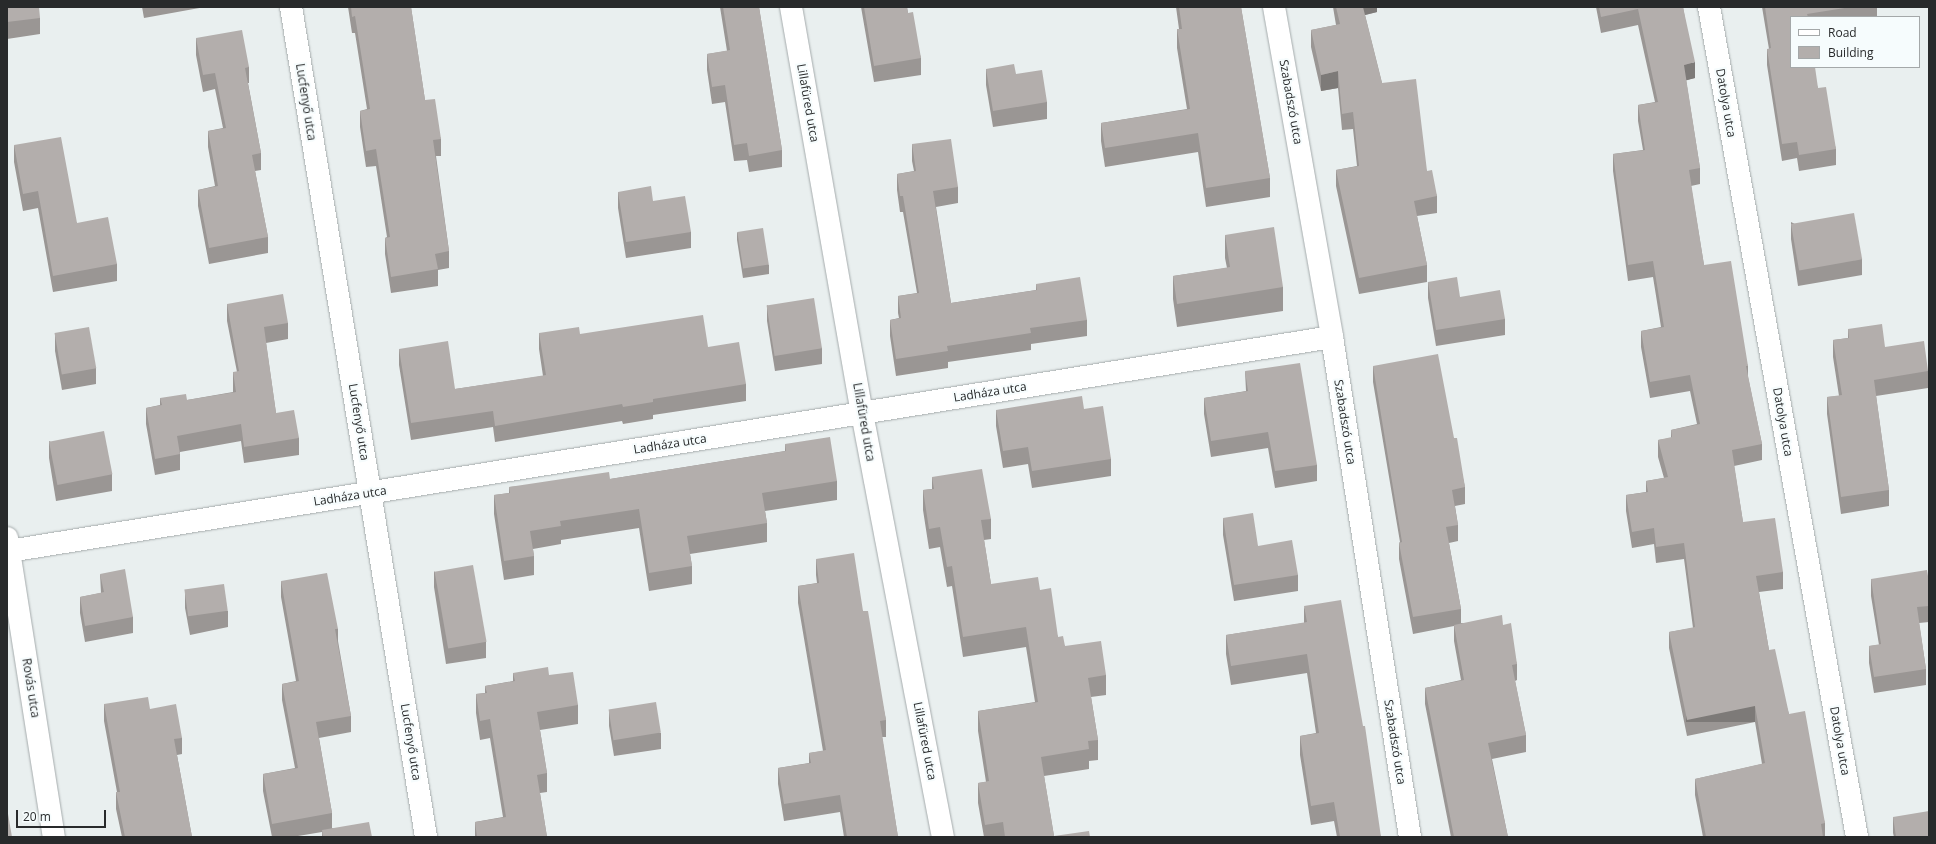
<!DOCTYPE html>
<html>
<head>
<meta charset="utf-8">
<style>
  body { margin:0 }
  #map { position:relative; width:1936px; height:844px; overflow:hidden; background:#e9efef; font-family:"Open Sans",sans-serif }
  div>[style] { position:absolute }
  .roads { filter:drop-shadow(0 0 1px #a5abac) drop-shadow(0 0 1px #a5abac) }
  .minor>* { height:22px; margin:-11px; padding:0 11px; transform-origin:11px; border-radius:11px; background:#fff }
  .wall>* { inset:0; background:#9a9694 }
  .shaded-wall>* { inset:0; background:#7d7a78; transform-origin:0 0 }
  .building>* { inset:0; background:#b3aeac; transform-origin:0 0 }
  span { translate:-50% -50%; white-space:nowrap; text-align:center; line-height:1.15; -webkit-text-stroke:4px #f6fcfd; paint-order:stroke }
  .street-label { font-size:12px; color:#282a2b }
  .frame { position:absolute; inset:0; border:8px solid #282a2b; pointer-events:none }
  .legend { position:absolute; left:1790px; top:16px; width:130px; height:52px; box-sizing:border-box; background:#f6fcfd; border:1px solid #a4a8a9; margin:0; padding:5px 7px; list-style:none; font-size:12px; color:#282a2b }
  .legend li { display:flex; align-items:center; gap:8px; height:20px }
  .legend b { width:20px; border:1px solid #a4a8a9 }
  .scale { position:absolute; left:16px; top:810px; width:90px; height:18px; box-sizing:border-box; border:2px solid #282a2b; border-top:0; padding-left:5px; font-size:12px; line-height:14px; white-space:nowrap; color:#282a2b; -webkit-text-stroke:3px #f6fcfd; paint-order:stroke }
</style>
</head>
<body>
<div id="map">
  <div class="roads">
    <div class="minor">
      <div style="left:291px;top:7px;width:841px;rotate:80.76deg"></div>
      <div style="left:791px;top:7px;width:412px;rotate:80.1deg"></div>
      <div style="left:862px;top:413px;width:432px;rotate:79.2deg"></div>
      <div style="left:1274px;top:7px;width:335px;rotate:80deg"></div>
      <div style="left:1332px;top:337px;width:506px;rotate:81.13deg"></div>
      <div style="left:1709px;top:7px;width:843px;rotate:79.89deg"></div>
      <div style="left:7px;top:538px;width:303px;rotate:81.1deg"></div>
      <div style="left:9px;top:551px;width:1340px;rotate:-9.19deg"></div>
    </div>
  </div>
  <div class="wall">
    <div style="clip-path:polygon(7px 7px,40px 18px,40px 34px,7px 39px)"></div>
    <div style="clip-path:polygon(142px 7px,205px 7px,144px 18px)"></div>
    <div style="clip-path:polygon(348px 7px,411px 7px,425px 100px,441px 139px,441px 156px,436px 156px,449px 251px,449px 268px,438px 270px,438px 286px,391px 293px,385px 254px,385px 238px,387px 237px,376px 166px,366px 167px,360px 127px,360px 111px,367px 109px,355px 33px,352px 33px)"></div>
    <div style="clip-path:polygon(720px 7px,759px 7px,782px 150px,782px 167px,749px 172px,747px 160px,734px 161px,725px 102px,712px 104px,707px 70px,707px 54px,727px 51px)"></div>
    <div style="clip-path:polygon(861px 7px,907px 7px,908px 13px,921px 58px,921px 75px,874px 82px)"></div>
    <div style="clip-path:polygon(1176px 7px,1241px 7px,1270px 178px,1270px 197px,1206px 207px,1198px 152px,1105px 167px,1101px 141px,1101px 123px,1187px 109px,1177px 48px,1177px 29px,1179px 29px)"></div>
    <div style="clip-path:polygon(1333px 7px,1377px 7px,1377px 12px,1365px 15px,1382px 83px,1427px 171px,1437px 196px,1437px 213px,1417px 216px,1427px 265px,1427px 282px,1359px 294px,1336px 186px,1336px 170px,1357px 166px,1353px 129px,1342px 130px,1338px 88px,1321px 91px,1311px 47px,1311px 30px,1336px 25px)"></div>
    <div style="clip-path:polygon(1596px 7px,1683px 7px,1695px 78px,1686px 80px,1700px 168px,1700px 184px,1691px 186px,1704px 265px,1748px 366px,1748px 377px,1762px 444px,1762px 460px,1734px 466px,1743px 522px,1783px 572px,1783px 589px,1759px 592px,1769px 650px,1789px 714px,1825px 823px,1825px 837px,1703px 837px,1695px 795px,1695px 779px,1762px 764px,1755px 722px,1687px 736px,1669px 648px,1669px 632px,1693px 628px,1684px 559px,1656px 563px,1654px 544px,1632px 548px,1626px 511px,1626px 495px,1646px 492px,1646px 481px,1664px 478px,1658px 457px,1658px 440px,1671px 438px,1671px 430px,1697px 424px,1690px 391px,1650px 398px,1641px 347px,1641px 331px,1661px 327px,1653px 277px,1628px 281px,1613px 171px,1613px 154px,1643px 150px,1638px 121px,1638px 105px,1655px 102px,1638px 25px,1601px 33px)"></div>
    <div style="clip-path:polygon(1762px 7px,1877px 7px,1877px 17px,1791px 17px,1818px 88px,1836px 149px,1836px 165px,1799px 171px,1797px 158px,1782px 161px,1767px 65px,1767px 49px,1769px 49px)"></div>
    <div style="clip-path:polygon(196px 38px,249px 67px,249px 83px,248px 83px,261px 153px,261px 170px,255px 171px,268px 237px,268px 253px,209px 264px,198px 206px,198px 190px,215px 186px,208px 147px,208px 131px,223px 128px,215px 89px,203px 92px,196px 55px)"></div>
    <div style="clip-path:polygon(986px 69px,1016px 74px,1047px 102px,1047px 119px,993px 127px,986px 85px)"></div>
    <div style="clip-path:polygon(912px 144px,958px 187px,958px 203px,936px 207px,951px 303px,1036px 290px,1036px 284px,1087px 320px,1087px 336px,1031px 344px,1031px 350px,948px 362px,948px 368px,896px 376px,890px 336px,890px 320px,899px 318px,898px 313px,898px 296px,917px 293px,903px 212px,900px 212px,897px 190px,897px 174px,914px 171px,912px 161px)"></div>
    <div style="clip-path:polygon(14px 145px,77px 223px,117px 264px,117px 281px,53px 292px,38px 208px,23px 211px,14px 162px)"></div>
    <div style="clip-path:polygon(618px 192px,653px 201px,691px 232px,691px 248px,626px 258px,618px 208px)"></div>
    <div style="clip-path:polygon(1791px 222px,1862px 259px,1862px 275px,1798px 286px,1791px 239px)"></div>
    <div style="clip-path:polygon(737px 232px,769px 265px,769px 274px,743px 278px,737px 240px)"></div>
    <div style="clip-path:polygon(1225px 235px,1283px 287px,1283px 311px,1177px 327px,1173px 299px,1173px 276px,1227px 268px,1225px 258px)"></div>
    <div style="clip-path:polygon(1428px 282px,1460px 297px,1505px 319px,1505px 335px,1436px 346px,1428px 298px)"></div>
    <div style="clip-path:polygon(227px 304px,288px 323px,288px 339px,266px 343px,276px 413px,299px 438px,299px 455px,244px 463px,241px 441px,180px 452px,180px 470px,155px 475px,146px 424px,146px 408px,160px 405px,160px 398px,187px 400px,233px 392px,233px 372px,237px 372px,227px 321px)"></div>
    <div style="clip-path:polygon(767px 305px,822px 348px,822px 364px,775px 371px,767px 321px)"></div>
    <div style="clip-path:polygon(1848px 329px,1885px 347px,1928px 371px,1928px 388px,1876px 396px,1889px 490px,1889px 506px,1841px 514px,1827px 414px,1827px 397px,1839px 396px,1833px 357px,1833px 340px,1848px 338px)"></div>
    <div style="clip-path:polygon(539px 333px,580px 334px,708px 347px,746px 384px,746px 401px,653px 415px,653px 419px,623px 424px,622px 421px,495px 442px,493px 427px,411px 440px,399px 365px,399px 349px,455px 389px,543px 376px,539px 349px)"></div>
    <div style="clip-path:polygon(55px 334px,96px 368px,96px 384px,62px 390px,55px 351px)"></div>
    <div style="clip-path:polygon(1373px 366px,1454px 438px,1465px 487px,1465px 504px,1455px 506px,1458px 525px,1458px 541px,1449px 543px,1461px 609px,1461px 623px,1503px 625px,1517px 664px,1517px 680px,1515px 681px,1526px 735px,1526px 752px,1492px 759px,1508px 837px,1451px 837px,1425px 704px,1425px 688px,1461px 680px,1454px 641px,1454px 626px,1413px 634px,1399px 559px,1399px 543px,1400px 542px,1373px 382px)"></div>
    <div style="clip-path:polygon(1245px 371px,1317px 465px,1317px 481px,1275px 488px,1268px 448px,1211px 457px,1204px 414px,1204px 398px,1246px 391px)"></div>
    <div style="clip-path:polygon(1084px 409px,1111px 459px,1111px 476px,1032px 488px,1028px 464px,1003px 468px,996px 426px,996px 410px)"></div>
    <div style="clip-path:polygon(49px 441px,112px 474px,112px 491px,56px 501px,49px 458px)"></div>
    <div style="clip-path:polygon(785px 444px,837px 481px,837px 500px,765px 511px,767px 523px,767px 542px,690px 554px,692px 566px,692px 584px,649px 591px,639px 528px,561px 540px,561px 544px,533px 549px,534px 556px,534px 575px,504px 580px,494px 514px,494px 495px,509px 493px,509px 487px,610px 479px,785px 451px)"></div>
    <div style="clip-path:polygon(932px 477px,991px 519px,991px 539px,984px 540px,991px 584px,1040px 590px,1058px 637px,1065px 646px,1106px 675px,1106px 695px,1091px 697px,1098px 740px,1098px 760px,1089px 761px,1089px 769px,1044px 776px,1054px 836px,1090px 837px,984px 837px,978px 803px,978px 783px,986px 782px,978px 731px,978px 711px,1035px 702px,1026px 647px,963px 657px,952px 586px,947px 587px,940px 547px,929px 549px,923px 510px,923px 490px,932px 489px)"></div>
    <div style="clip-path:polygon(1223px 518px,1258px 546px,1298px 575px,1298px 591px,1234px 601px,1223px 535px)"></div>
    <div style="clip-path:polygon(816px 559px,863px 611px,886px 720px,886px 737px,882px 737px,898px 837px,844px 837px,840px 812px,784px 821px,778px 784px,778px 768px,809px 763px,809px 753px,823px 751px,798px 603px,798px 586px,817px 583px,816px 575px)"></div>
    <div style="clip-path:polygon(434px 571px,486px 642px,486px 658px,446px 664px,434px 587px)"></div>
    <div style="clip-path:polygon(100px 574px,133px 617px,133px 633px,85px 642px,80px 613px,80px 597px,101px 593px)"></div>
    <div style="clip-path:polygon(1871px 579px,1929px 582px,1929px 622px,1919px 623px,1926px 669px,1926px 685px,1874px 693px,1869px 663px,1869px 646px,1879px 645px,1871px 596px)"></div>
    <div style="clip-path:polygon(281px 581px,338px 629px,338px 641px,351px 716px,351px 732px,319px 738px,332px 813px,332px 828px,372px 837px,322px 837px,322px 832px,292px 837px,272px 837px,263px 791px,263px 774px,295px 768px,282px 700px,282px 684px,296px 681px,281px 597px)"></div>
    <div style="clip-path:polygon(185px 592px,228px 611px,228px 627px,190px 635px,185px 608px)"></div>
    <div style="clip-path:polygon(1304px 606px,1381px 837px,1337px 837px,1334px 821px,1311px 825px,1300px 755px,1300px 736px,1316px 733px,1307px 673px,1231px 685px,1226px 654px,1226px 635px,1304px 623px)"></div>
    <div style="clip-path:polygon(513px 673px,549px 675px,578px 705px,578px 724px,540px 730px,547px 773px,547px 792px,540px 793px,547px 837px,475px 837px,475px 822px,503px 817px,490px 738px,480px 740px,476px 713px,476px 694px,485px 693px,485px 686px,513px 681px)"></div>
    <div style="clip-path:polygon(104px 704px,150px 709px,182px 738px,182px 754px,177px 755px,192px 837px,122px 837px,116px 809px,116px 792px,117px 792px,104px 721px)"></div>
    <div style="clip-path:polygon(609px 710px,661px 733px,661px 749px,614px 756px,609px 726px)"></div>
    <div style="clip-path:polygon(1893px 817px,1929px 837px,1894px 837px,1893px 833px)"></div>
  </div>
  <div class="shaded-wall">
    <div style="clip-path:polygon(1361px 7px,1377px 7px,1377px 12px,1361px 16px)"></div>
    <div style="clip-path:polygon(1695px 62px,1695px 78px,1684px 81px,1684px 65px)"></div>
    <div style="clip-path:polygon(1338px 71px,1338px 88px,1321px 91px,1321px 75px)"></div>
    <div style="left:1755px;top:706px;width:16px;height:69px;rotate:90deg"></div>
  </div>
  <div class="building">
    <div style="clip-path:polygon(7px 7px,39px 7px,40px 18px,7px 22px)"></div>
    <div style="clip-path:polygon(351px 7px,411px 7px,425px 100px,435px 99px,441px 139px,433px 140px,449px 251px,435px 254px,438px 269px,391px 277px,385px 238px,390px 237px,376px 149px,366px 151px,360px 111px,370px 109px,355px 16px,352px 17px)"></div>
    <div style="clip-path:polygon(723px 7px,759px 7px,782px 150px,749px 156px,747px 143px,734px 145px,725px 85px,712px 87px,707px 54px,730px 50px)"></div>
    <div style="clip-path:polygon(864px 7px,907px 7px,908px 13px,913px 12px,921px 58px,874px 66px)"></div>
    <div style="clip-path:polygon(1179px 7px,1241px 7px,1270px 178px,1206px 188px,1198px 133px,1105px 148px,1101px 123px,1190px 109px,1177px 29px,1182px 29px)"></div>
    <div style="clip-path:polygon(1336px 7px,1363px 7px,1382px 83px,1416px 79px,1427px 171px,1432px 170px,1437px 196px,1414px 201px,1427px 265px,1359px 278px,1336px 170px,1359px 166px,1353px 112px,1342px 114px,1338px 71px,1321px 75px,1311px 30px,1340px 24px)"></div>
    <div style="clip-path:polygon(1599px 7px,1683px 7px,1695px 62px,1684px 65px,1700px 168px,1689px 170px,1704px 265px,1731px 261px,1748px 366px,1746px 366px,1762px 444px,1732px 450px,1743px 522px,1775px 518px,1783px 572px,1756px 576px,1769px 650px,1775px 649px,1789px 714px,1805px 711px,1825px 823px,1821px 824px,1823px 837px,1706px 837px,1695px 779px,1765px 763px,1755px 706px,1687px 720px,1669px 632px,1695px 627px,1684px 543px,1656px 547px,1654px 528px,1632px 532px,1626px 495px,1648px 492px,1646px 481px,1668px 477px,1658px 440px,1672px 437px,1671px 430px,1700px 424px,1690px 375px,1650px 382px,1641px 331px,1664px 327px,1653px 261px,1628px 265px,1613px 154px,1645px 150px,1638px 105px,1658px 102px,1638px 9px,1601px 17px)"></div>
    <div style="clip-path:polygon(1765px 7px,1851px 7px,1807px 14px,1808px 17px,1791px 17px,1791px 67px,1815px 67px,1818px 88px,1826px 87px,1836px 149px,1799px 155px,1797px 142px,1782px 144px,1767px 49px,1771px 48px)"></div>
    <div style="clip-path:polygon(242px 30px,249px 67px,245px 68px,261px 153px,252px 155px,268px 237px,209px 248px,198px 190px,218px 186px,208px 131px,226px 128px,215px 73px,203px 75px,196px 38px)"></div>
    <div style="clip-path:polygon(1014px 64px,1016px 74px,1042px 70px,1047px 102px,993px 111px,986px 69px)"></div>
    <div style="clip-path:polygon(61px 137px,77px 223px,108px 217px,117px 264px,53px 276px,38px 191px,23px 194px,14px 145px)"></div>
    <div style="clip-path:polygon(951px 139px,958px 187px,933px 191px,951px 303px,1037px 290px,1036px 284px,1080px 277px,1087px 320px,1030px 328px,1031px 333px,947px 346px,948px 351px,896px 359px,890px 320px,901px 318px,898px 296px,919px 293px,903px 196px,900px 196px,897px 174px,916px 171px,912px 144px)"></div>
    <div style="clip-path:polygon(651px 186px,653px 201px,685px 196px,691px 232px,626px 242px,618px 192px)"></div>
    <div style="left:1854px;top:213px;width:47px;height:64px;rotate:80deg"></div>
    <div style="clip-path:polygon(1274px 227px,1283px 287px,1177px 304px,1173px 276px,1230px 267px,1225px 235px)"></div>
    <div style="left:763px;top:228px;width:37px;height:26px;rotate:81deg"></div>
    <div style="clip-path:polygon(1457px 277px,1460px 297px,1500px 290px,1505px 319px,1436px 330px,1428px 282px)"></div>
    <div style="clip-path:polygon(283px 294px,288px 323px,264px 327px,276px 413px,294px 410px,299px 438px,244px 447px,241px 424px,177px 436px,180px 454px,155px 459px,146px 408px,162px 405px,160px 398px,186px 394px,187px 400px,236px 392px,233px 372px,239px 371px,227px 304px)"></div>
    <div style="left:814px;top:298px;width:51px;height:48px;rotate:81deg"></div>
    <div style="clip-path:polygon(703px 315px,708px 347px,739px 342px,746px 384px,653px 399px,653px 402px,623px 407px,622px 404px,495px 426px,493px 411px,411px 423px,399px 349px,448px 341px,455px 389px,546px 375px,539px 333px,579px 327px,580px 334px)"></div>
    <div style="clip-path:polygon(1882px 324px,1885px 347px,1924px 341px,1928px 371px,1874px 380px,1889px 490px,1841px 497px,1827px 397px,1842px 395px,1833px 340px,1849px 338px,1848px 329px)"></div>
    <div style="left:89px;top:327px;width:42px;height:35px;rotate:80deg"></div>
    <div style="clip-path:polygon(1438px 354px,1454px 438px,1457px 438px,1465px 487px,1452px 490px,1458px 525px,1446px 527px,1461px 609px,1413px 617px,1399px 543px,1402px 542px,1373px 366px)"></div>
    <div style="clip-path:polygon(1300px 363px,1317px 465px,1275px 471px,1268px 432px,1211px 441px,1204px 398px,1248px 391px,1245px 371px)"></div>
    <div style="clip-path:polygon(1082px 396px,1084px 409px,1103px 406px,1111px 459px,1032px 471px,1028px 447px,1003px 451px,996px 410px)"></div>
    <div style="left:104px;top:431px;width:44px;height:56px;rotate:79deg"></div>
    <div style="clip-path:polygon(830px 437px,837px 481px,762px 493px,767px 523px,687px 536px,692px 566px,649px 573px,639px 509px,560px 521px,561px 526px,530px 531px,534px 556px,504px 561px,494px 495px,510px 493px,509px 487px,609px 472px,610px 479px,786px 451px,785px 444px)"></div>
    <div style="clip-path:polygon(982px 469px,991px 519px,981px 520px,991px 584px,1038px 577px,1040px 590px,1051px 588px,1058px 637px,1063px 636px,1065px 646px,1101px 641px,1106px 675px,1088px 678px,1098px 740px,1088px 741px,1089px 749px,1041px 757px,1054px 836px,1089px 831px,1090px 837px,1005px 837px,1003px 822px,985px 825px,978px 783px,989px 781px,978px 711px,1038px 702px,1026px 627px,963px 637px,952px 566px,947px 567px,940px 527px,929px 529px,923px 490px,934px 489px,932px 477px)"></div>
    <div style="clip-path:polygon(1253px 513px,1258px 546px,1292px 540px,1298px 575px,1234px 585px,1223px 518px)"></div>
    <div style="clip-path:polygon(854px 553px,863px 611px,868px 611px,886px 720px,880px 721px,898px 837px,847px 837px,840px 795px,784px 804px,778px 768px,811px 763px,809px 753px,826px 750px,798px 586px,819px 583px,816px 559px)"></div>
    <div style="left:473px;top:565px;width:78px;height:39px;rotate:80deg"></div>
    <div style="clip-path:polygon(125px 569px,133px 617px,85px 626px,80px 597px,104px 592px,100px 574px)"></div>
    <div style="clip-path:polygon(1927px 570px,1929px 582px,1929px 606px,1917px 607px,1926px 669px,1874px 677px,1869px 646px,1881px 644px,1871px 579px)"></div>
    <div style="clip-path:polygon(327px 573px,338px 629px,335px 629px,351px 716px,316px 722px,332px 813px,272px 824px,263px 774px,298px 768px,282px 684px,299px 681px,281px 581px)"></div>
    <div style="left:224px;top:584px;width:27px;height:40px;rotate:82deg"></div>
    <div style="clip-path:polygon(1341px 600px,1363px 726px,1365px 726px,1381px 837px,1340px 837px,1334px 802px,1311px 806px,1300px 736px,1319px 733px,1307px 654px,1231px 666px,1226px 635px,1307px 622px,1304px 606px)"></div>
    <div style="clip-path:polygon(1502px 615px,1503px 625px,1511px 623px,1517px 664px,1512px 665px,1526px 735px,1488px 743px,1508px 837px,1454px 837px,1425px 688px,1464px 680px,1454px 625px)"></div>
    <div style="clip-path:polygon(548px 667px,549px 675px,573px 672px,578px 705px,537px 712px,547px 773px,537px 775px,547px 837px,477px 837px,475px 822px,506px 817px,490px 719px,480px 721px,476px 694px,487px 693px,485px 686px,515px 681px,513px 673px)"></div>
    <div style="clip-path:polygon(148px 697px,150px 709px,176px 704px,182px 738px,174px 739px,192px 837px,125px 837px,116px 792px,120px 792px,104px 704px)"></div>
    <div style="left:656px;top:702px;width:31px;height:48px;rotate:81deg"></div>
    <div style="clip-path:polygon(7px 808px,12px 837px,7px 837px)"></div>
    <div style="clip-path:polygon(1929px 811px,1929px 837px,1896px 837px,1893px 817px)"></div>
    <div style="clip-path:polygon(369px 822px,372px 837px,323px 837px,322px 830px)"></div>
  </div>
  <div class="street-label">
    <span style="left:306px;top:102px;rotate:81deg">Lucfenyő utca</span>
    <span style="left:1291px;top:102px;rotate:80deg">Szabadszó utca</span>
    <span style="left:808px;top:103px;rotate:80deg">Lillafüred utca</span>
    <span style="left:1726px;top:103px;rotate:80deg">Datolya utca</span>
    <span style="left:990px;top:392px;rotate:-9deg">Ladháza utca</span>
    <span style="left:359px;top:422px;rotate:81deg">Lucfenyő utca</span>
    <span style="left:864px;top:422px;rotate:80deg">Lillafüred utca</span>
    <span style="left:1345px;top:422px;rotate:81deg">Szabadszó utca</span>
    <span style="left:1783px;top:422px;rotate:80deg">Datolya utca</span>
    <span style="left:670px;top:444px;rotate:-9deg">Ladháza utca</span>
    <span style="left:350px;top:496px;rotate:-9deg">Ladháza utca</span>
    <span style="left:31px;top:688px;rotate:81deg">Rovás utca</span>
    <span style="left:925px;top:741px;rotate:79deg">Lillafüred utca</span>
    <span style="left:1840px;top:741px;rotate:80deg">Datolya utca</span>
    <span style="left:411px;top:742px;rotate:81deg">Lucfenyő utca</span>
    <span style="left:1395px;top:742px;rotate:81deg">Szabadszó utca</span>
  </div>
  <div class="frame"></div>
  <ul class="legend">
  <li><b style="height:5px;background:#fff"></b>Road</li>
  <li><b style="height:11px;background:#b3aeac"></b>Building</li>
  </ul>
  <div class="scale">20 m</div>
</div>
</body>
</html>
